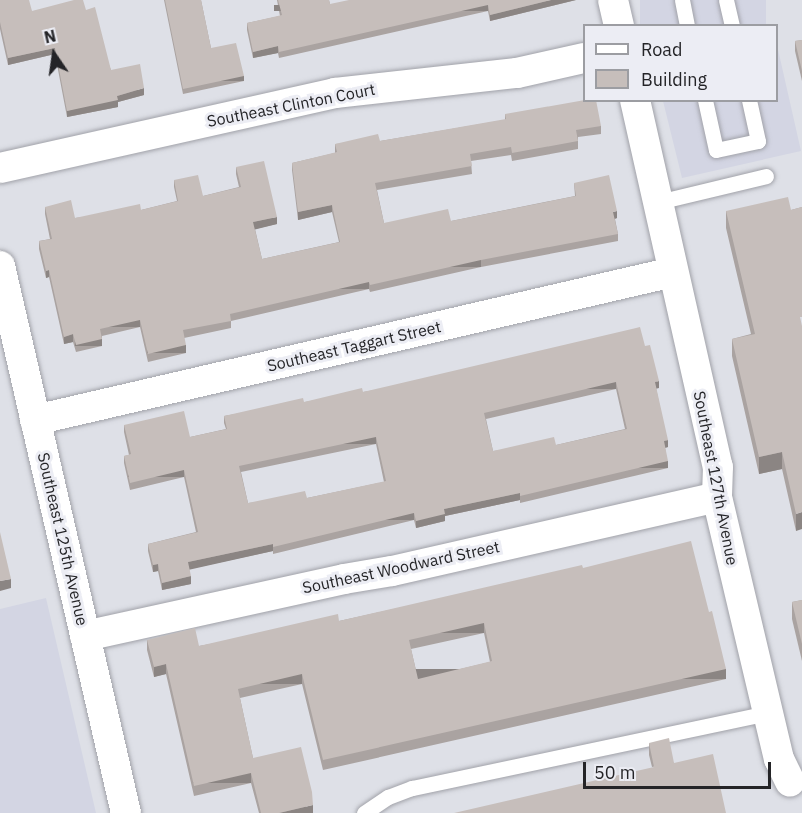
<!DOCTYPE html>
<html>
<head>
<meta charset="utf-8">
<style>
  body { margin:0 }
  #map { position:relative; width:802px; height:813px; overflow:hidden; background:#dee0e7; font-family:"IBM Plex Sans",sans-serif }
  div>[style] { position:absolute }
  .built>* { inset:0; background:#d3d5e3; transform-origin:0 0 }
  .roads { filter:drop-shadow(0 0 2px #a1a2a9) drop-shadow(0 0 2px #a1a2a9) }
  .lane>* { height:15px; margin:-7.5px; padding:0 7.5px; transform-origin:7.5px; border-radius:7.5px; background:#fff }
  .street>* { height:30px; margin:-15px; padding:0 15px; transform-origin:15px; border-radius:15px; background:#fff }
  .wall>* { inset:0; background:#aaa3a1 }
  .shaded-wall>* { inset:0; background:#8b8583; transform-origin:0 0 }
  .building>* { inset:0; background:#c6bebb }
  span { translate:-50% -50%; white-space:nowrap; text-align:center; line-height:1.15; -webkit-text-stroke:6px #ecedf4; paint-order:stroke }
  .street-label { font-size:16px; color:#242427 }
  .legend { position:absolute; left:583px; top:24px; width:195px; height:78px; box-sizing:border-box; background:#ecedf4; border:2px solid #9c9da2; margin:0; padding:8px 10px; list-style:none; font-size:18px; color:#242427 }
  .legend li { display:flex; align-items:center; gap:12px; height:30px }
  .legend b { width:30px; border:2px solid #9c9da2 }
  .north { position:absolute; left:24px; top:24px; width:60px; height:60px; -webkit-text-stroke:4px #ecedf4; paint-order:stroke; rotate:347deg; font-size:16px; font-weight:700; line-height:24px; text-align:center; color:#242427 }
  .north::after { content:''; display:block; margin:auto; width:21px; height:27px; background:#242427; clip-path:polygon(50% 0,100% 100%,50% 72%,0 100%) }
  .scale { position:absolute; left:583px; top:762px; width:188px; height:27px; box-sizing:border-box; border:3px solid #242427; border-top:0; padding-left:8px; font-size:18px; line-height:21px; white-space:nowrap; color:#242427; -webkit-text-stroke:4px #ecedf4; paint-order:stroke }
</style>
</head>
<body>
<div id="map">
  <div class="built">
    <div style="left:640px;top:0;width:126px;height:26px"></div>
    <div style="clip-path:polygon(777px 45px,801px 151px,682px 178px,663px 101px,776px 100px)"></div>
    <div style="clip-path:polygon(46px 598px,96px 813px,0 813px,0 609px)"></div>
  </div>
  <div class="roads">
    <div class="lane">
      <div style="left:682px;top:0;width:26px;rotate:79deg"></div>
      <div style="left:726px;top:0;width:27px;rotate:77deg"></div>
      <div style="left:705px;top:100px;width:51px;rotate:77.6deg"></div>
      <div style="left:716px;top:150px;width:43px;rotate:-12.1deg"></div>
      <div style="left:758px;top:141px;width:42px;rotate:-102.4deg"></div>
      <div style="left:658px;top:202px;width:111px;rotate:-13.5deg"></div>
      <div style="left:364px;top:813px;width:29px;rotate:-34deg"></div>
      <div style="left:388px;top:797px;width:26px;rotate:-21deg"></div>
      <div style="left:412px;top:788px;width:364px;rotate:-11.9deg"></div>
    </div>
    <div class="street">
      <div style="left:613px;top:0;width:27px;rotate:77deg"></div>
      <div style="left:635px;top:100px;width:376px;rotate:77.3deg"></div>
      <div style="left:718px;top:467px;width:30px;rotate:92deg"></div>
      <div style="left:717px;top:497px;width:269px;rotate:76.7deg"></div>
      <div style="left:779px;top:759px;width:25px;rotate:64deg"></div>
      <div style="left:0;top:168px;width:343px;rotate:-12.6deg"></div>
      <div style="left:335px;top:93px;width:183px;rotate:-6.3deg"></div>
      <div style="left:517px;top:73px;width:69px;rotate:-12.6deg"></div>
      <div style="left:0;top:266px;width:561px;rotate:77.03deg"></div>
      <div style="left:35px;top:420px;width:655px;rotate:-13.06deg"></div>
      <div style="left:85px;top:636px;width:265px;rotate:-12.4deg"></div>
      <div style="left:344px;top:579px;width:49px;rotate:-9.5deg"></div>
      <div style="left:392px;top:571px;width:333px;rotate:-12.8deg"></div>
    </div>
  </div>
  <div class="wall">
    <div style="clip-path:polygon(0 0,32px 11px,86px 10px,111px 70px,144px 95px,118px 102px,118px 107px,67px 117px,55px 54px,8px 65px,0 29px)"></div>
    <div style="clip-path:polygon(164px 0,201px 0,211px 48px,244px 81px,183px 94px)"></div>
    <div style="clip-path:polygon(277px 0,329px 0,330px 4px,576px 0,490px 21px,488px 11px,279px 58px,278px 53px,253px 58px,247px 30px,247px 23px,280px 16px)"></div>
    <div style="clip-path:polygon(802px 40px,802px 81px,795px 51px,795px 41px)"></div>
    <div style="clip-path:polygon(505px 114px,601px 126px,601px 134px,578px 137px,578px 149px,512px 161px,511px 155px,471px 161px,472px 174px,377px 190px,384px 223px,451px 221px,575px 196px,574px 183px,617px 218px,615px 219px,618px 234px,618px 241px,481px 267px,370px 292px,369px 289px,231px 321px,231px 328px,184px 338px,186px 353px,148px 362px,140px 327px,102px 336px,102px 346px,76px 352px,73px 342px,64px 344px,49px 277px,46px 278px,39px 249px,39px 241px,50px 239px,45px 214px,45px 207px,75px 218px,141px 210px,177px 201px,174px 187px,174px 180px,203px 196px,239px 187px,236px 174px,236px 167px,277px 224px,255px 229px,262px 259px,339px 242px,332px 212px,298px 220px,292px 170px,292px 163px,335px 153px,335px 144px,380px 141px,505px 120px)"></div>
    <div style="clip-path:polygon(802px 207px,796px 531px,782px 469px,759px 474px,732px 356px,732px 339px,751px 334px,726px 228px,726px 211px,791px 210px)"></div>
    <div style="clip-path:polygon(evenodd,645px 346px,659px 388px,656px 388px,668px 447px,665px 448px,668px 468px,520px 503px,520px 500px,445px 516px,445px 521px,416px 528px,414px 520px,273px 554px,273px 551px,189px 569px,191px 584px,162px 590px,158px 571px,153px 572px,148px 551px,148px 544px,196px 532px,184px 477px,130px 490px,124px 463px,124px 456px,129px 455px,124px 432px,124px 425px,190px 437px,226px 429px,224px 423px,224px 416px,363px 392px,645px 346px,616px 389px,625px 429px,556px 445px,493px 451px,486px 419px,616px 389px,645px 346px,376px 444px,384px 482px,307px 498px,248px 503px,241px 472px,376px 444px)"></div>
    <div style="clip-path:polygon(evenodd,583px 568px,726px 679px,323px 770px,302px 684px,240px 698px,253px 758px,313px 813px,259px 813px,251px 783px,194px 796px,166px 674px,154px 677px,147px 650px,147px 640px,199px 646px,339px 621px,583px 568px,484px 633px,490px 662px,418px 679px,411px 649px,484px 633px)"></div>
    <div style="clip-path:polygon(802px 600px,802px 661px,792px 619px,792px 602px)"></div>
    <div style="clip-path:polygon(649px 743px,674px 763px,652px 767px,649px 755px)"></div>
  </div>
  <div class="shaded-wall">
    <div style="clip-path:polygon(551px 0,576px 0,490px 21px,490px 15px)"></div>
    <div style="left:488px;top:5px;width:6px;height:214px;rotate:90deg"></div>
    <div style="clip-path:polygon(278px 46px,278px 53px,253px 58px,253px 52px)"></div>
    <div style="clip-path:polygon(55px 48px,55px 54px,8px 65px,8px 58px)"></div>
    <div style="left:244px;top:76px;width:5px;height:62px;rotate:90deg"></div>
    <div style="clip-path:polygon(144px 88px,144px 95px,118px 102px,118px 107px,67px 117px,67px 111px)"></div>
    <div style="clip-path:polygon(332px 205px,332px 212px,298px 220px,298px 212px)"></div>
    <div style="clip-path:polygon(617px 211px,617px 218px,613px 219px,613px 212px)"></div>
    <div style="clip-path:polygon(277px 217px,277px 224px,253px 230px,253px 222px)"></div>
    <div style="left:481px;top:260px;width:7px;height:114px;rotate:90deg"></div>
    <div style="clip-path:polygon(49px 270px,49px 277px,46px 278px,46px 271px)"></div>
    <div style="left:369px;top:282px;width:7px;height:143px;rotate:90deg"></div>
    <div style="left:140px;top:320px;width:7px;height:41px;rotate:90deg"></div>
    <div style="clip-path:polygon(73px 334px,73px 342px,64px 344px,64px 337px)"></div>
    <div style="left:102px;top:339px;width:7px;height:27px;rotate:90deg"></div>
    <div style="left:186px;top:345px;width:8px;height:39px;rotate:90deg"></div>
    <div style="clip-path:polygon(659px 381px,659px 388px,655px 389px,655px 382px)"></div>
    <div style="left:616px;top:382px;width:7px;height:136px;rotate:90deg"></div>
    <div style="left:376px;top:437px;width:7px;height:140px;rotate:90deg"></div>
    <div style="clip-path:polygon(668px 440px,668px 447px,664px 448px,664px 441px)"></div>
    <div style="clip-path:polygon(782px 452px,782px 469px,759px 474px,759px 457px)"></div>
    <div style="left:668px;top:461px;width:7px;height:152px;rotate:90deg"></div>
    <div style="left:184px;top:470px;width:7px;height:56px;rotate:90deg"></div>
    <div style="clip-path:polygon(520px 493px,520px 500px,445px 516px,445px 521px,416px 528px,416px 521px,444px 509px)"></div>
    <div style="clip-path:polygon(802px 512px,802px 529px,796px 531px,796px 514px)"></div>
    <div style="left:414px;top:513px;width:7px;height:145px;rotate:90deg"></div>
    <div style="clip-path:polygon(273px 544px,273px 551px,188px 570px,188px 562px)"></div>
    <div style="clip-path:polygon(158px 564px,158px 571px,153px 572px,153px 565px)"></div>
    <div style="clip-path:polygon(191px 576px,191px 584px,162px 590px,162px 583px)"></div>
    <div style="clip-path:polygon(11px 579px,11px 588px,0 591px,0 581px)"></div>
    <div style="left:484px;top:623px;width:10px;height:77px;rotate:90deg"></div>
    <div style="clip-path:polygon(166px 664px,166px 674px,154px 677px,154px 667px)"></div>
    <div style="left:726px;top:669px;width:10px;height:413px;rotate:90deg"></div>
    <div style="left:302px;top:674px;width:10px;height:66px;rotate:90deg"></div>
    <div style="left:251px;top:773px;width:10px;height:58px;rotate:90deg"></div>
    <div style="clip-path:polygon(313px 805px,313px 813px,279px 813px)"></div>
  </div>
  <div class="building">
    <div style="clip-path:polygon(0 0,29px 0,32px 11px,74px 0,83px 0,86px 10px,95px 7px,111px 70px,140px 64px,144px 88px,117px 96px,118px 100px,67px 111px,55px 48px,8px 58px,0 22px)"></div>
    <div style="clip-path:polygon(165px 0,201px 0,211px 48px,236px 43px,244px 76px,183px 89px)"></div>
    <div style="clip-path:polygon(278px 0,329px 0,330px 4px,349px 0,551px 0,490px 15px,488px 5px,279px 52px,278px 46px,253px 52px,247px 23px,282px 15px)"></div>
    <div style="clip-path:polygon(802px 40px,802px 71px,795px 41px)"></div>
    <div style="clip-path:polygon(585px 100px,596px 100px,601px 126px,576px 130px,578px 141px,512px 153px,511px 147px,470px 154px,472px 166px,375px 183px,384px 223px,448px 209px,451px 221px,576px 196px,574px 183px,609px 175px,617px 211px,613px 212px,618px 234px,481px 260px,370px 285px,369px 282px,230px 314px,231px 321px,183px 330px,186px 345px,148px 354px,140px 320px,100px 329px,102px 339px,76px 345px,73px 334px,64px 337px,49px 270px,46px 271px,39px 241px,52px 239px,45px 207px,71px 200px,75px 218px,140px 204px,141px 210px,178px 201px,174px 180px,198px 175px,203px 196px,241px 187px,236px 167px,264px 161px,277px 217px,253px 222px,262px 259px,340px 242px,332px 205px,298px 212px,292px 163px,337px 152px,335px 144px,378px 134px,380px 141px,506px 119px,505px 114px)"></div>
    <div style="clip-path:polygon(788px 197px,791px 210px,802px 207px,802px 317px,800px 317px,802px 326px,802px 512px,796px 514px,782px 452px,759px 457px,732px 339px,755px 334px,726px 211px)"></div>
    <div style="clip-path:polygon(evenodd,640px 327px,645px 346px,650px 345px,659px 381px,655px 382px,668px 440px,664px 441px,668px 461px,520px 496px,520px 493px,444px 509px,445px 514px,416px 521px,414px 513px,273px 547px,273px 544px,188px 562px,191px 576px,162px 583px,158px 564px,153px 565px,148px 544px,198px 532px,184px 470px,130px 483px,124px 456px,131px 454px,124px 425px,184px 411px,190px 437px,227px 429px,224px 416px,303px 398px,304px 402px,362px 388px,363px 392px,640px 327px,616px 382px,627px 429px,556px 445px,554px 437px,493px 451px,484px 413px,616px 382px,640px 327px,376px 437px,386px 481px,307px 498px,305px 491px,248px 503px,239px 466px,376px 437px)"></div>
    <div style="clip-path:polygon(0 532px,11px 579px,0 581px)"></div>
    <div style="clip-path:polygon(evenodd,691px 541px,709px 612px,712px 611px,726px 669px,323px 760px,302px 674px,238px 689px,253px 758px,301px 747px,312px 792px,313px 805px,279px 813px,261px 813px,251px 773px,194px 786px,166px 664px,154px 667px,147px 640px,195px 628px,199px 646px,338px 614px,339px 621px,582px 565px,583px 568px,691px 541px,484px 623px,492px 661px,418px 679px,409px 640px,484px 623px)"></div>
    <div style="clip-path:polygon(802px 600px,802px 644px,792px 602px)"></div>
    <div style="clip-path:polygon(669px 738px,674px 763px,713px 754px,726px 813px,454px 813px,654px 767px,649px 743px)"></div>
  </div>
  <div class="street-label">
    <span style="left:291px;top:105px;rotate:-11deg">Southeast Clinton Court</span>
    <span style="left:354px;top:346px;rotate:-13deg">Southeast Taggart Street</span>
    <span style="left:716px;top:478px;rotate:79deg">Southeast 127th Avenue</span>
    <span style="left:63px;top:539px;rotate:77deg">Southeast 125th Avenue</span>
    <span style="left:401px;top:567px;rotate:-12deg">Southeast Woodward Street</span>
  </div>
  <ul class="legend">
  <li><b style="height:8px;background:#fff"></b>Road</li>
  <li><b style="height:16px;background:#c6bebb"></b>Building</li>
  </ul>
  <div class="north">N</div>
  <div class="scale">50 m</div>
</div>
</body>
</html>
